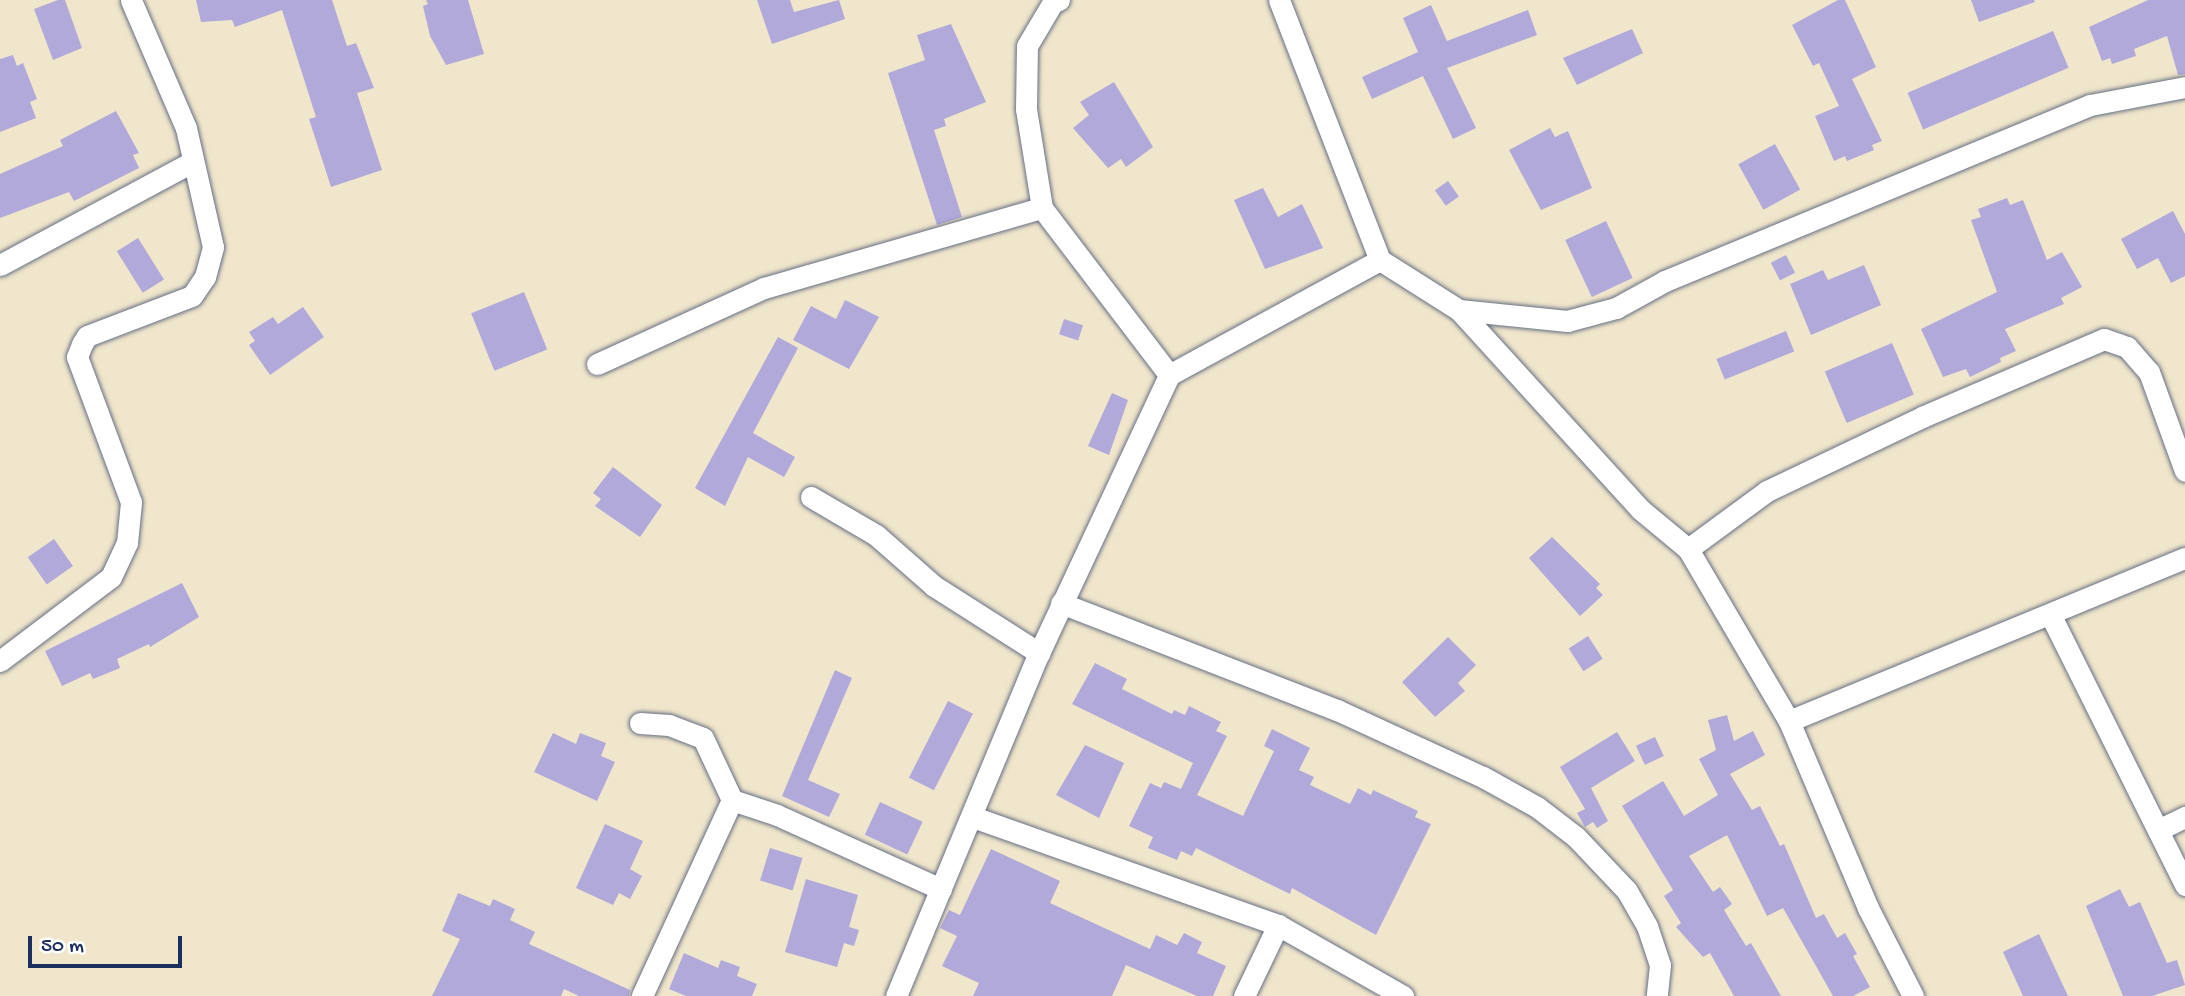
<!DOCTYPE html>
<html>
<head>
<meta charset="utf-8">
<style>
  body { margin:0 }
  #map { position:relative; width:2185px; height:996px; overflow:hidden; background:#f0e6cb; font-family:"Gochi Hand",sans-serif }
  div>[style] { position:absolute }
  .building>* { inset:0; background:#b1a9da; transform-origin:0 0 }
  .roads { filter:drop-shadow(0 0 2px #666f84) drop-shadow(0 0 2px #666f84) }
  .minor>* { height:21px; margin:-10.5px; padding:0 10.5px; transform-origin:10.5px; border-radius:10.5px; background:#fff }
  span { translate:-50% -50%; white-space:nowrap; text-align:center; line-height:1.15; -webkit-text-stroke:7px #fff; paint-order:stroke }
  .scale { position:absolute; left:28px; top:936px; width:154px; height:32px; box-sizing:border-box; border:4px solid #1b2f5e; border-top:0; padding-left:9px; font-size:21px; line-height:24px; white-space:nowrap; color:#1b2f5e; -webkit-text-stroke:5px #fff; paint-order:stroke }
</style>
</head>
<body>
<div id="map">
  <div class="building">
    <div style="clip-path:polygon(58px 0,65px 0,82px 48px,53px 60px,34px 9px)"></div>
    <div style="clip-path:polygon(196px 0,332px 0,347px 46px,356px 43px,374px 88px,357px 93px,382px 170px,331px 187px,309px 119px,316px 117px,282px 10px,235px 27px,232px 20px,201px 22px)"></div>
    <div style="clip-path:polygon(426px 0,468px 0,484px 54px,446px 65px,430px 36px,423px 6px,428px 4px)"></div>
    <div style="clip-path:polygon(757px 0,790px 0,794px 12px,839px 0,845px 19px,772px 44px)"></div>
    <div style="clip-path:polygon(1838px 0,1845px 0,1876px 67px,1852px 79px,1882px 141px,1872px 145px,1874px 150px,1847px 161px,1845px 156px,1834px 161px,1815px 116px,1839px 106px,1819px 63px,1813px 66px,1792px 25px)"></div>
    <div style="clip-path:polygon(1971px 0,2034px 0,2035px 2px,1979px 22px)"></div>
    <div style="clip-path:polygon(2148px 0,2185px 0,2185px 74px,2178px 75px,2167px 36px,2134px 49px,2136px 56px,2112px 64px,2110px 58px,2102px 61px,2089px 27px)"></div>
    <div style="clip-path:polygon(1431px 5px,1447px 41px,1528px 10px,1537px 35px,1447px 68px,1476px 128px,1453px 139px,1423px 76px,1372px 99px,1362px 77px,1418px 52px,1403px 18px)"></div>
    <div style="clip-path:polygon(951px 24px,986px 102px,944px 119px,946px 126px,934px 130px,962px 217px,937px 225px,888px 73px,925px 60px,917px 35px)"></div>
    <div style="clip-path:polygon(1632px 29px,1643px 53px,1577px 85px,1563px 58px)"></div>
    <div style="left:2053px;top:31px;width:40px;height:158px;rotate:67deg"></div>
    <div style="clip-path:polygon(13px 55px,17px 66px,23px 63px,37px 99px,30px 102px,36px 118px,0 132px,0 59px)"></div>
    <div style="clip-path:polygon(1114px 82px,1153px 147px,1126px 167px,1121px 159px,1108px 168px,1073px 128px,1089px 115px,1080px 102px)"></div>
    <div style="clip-path:polygon(116px 111px,139px 153px,133px 155px,139px 168px,74px 201px,69px 192px,0 218px,0 174px,63px 146px,60px 140px)"></div>
    <div style="clip-path:polygon(1550px 128px,1555px 137px,1568px 131px,1592px 188px,1541px 210px,1509px 150px)"></div>
    <div style="left:1775px;top:144px;width:52px;height:42px;rotate:61deg"></div>
    <div style="left:1448px;top:181px;width:19px;height:16px;rotate:55deg"></div>
    <div style="clip-path:polygon(1263px 188px,1278px 217px,1302px 204px,1323px 248px,1265px 269px,1234px 200px)"></div>
    <div style="clip-path:polygon(2007px 198px,2010px 205px,2023px 200px,2047px 260px,2062px 252px,2082px 287px,2061px 298px,2064px 304px,2005px 329px,2016px 351px,2000px 358px,2001px 362px,1970px 377px,1966px 369px,1943px 377px,1921px 329px,1997px 292px,1971px 220px,1981px 217px,1978px 209px)"></div>
    <div style="clip-path:polygon(2173px 211px,2185px 234px,2185px 276px,2171px 283px,2158px 258px,2137px 269px,2121px 239px)"></div>
    <div style="left:1606px;top:221px;width:63px;height:45px;rotate:65deg"></div>
    <div style="left:138px;top:238px;width:49px;height:25px;rotate:58deg"></div>
    <div style="left:1786px;top:255px;width:20px;height:17px;rotate:63deg"></div>
    <div style="clip-path:polygon(1864px 265px,1881px 305px,1811px 335px,1790px 284px,1823px 270px,1828px 280px)"></div>
    <div style="left:524px;top:292px;width:62px;height:57px;rotate:68deg"></div>
    <div style="clip-path:polygon(845px 300px,879px 317px,849px 369px,793px 340px,811px 306px,836px 319px)"></div>
    <div style="clip-path:polygon(303px 307px,324px 337px,270px 375px,249px 345px,255px 341px,249px 332px,273px 317px,278px 324px)"></div>
    <div style="left:1064px;top:319px;width:20px;height:16px;rotate:18deg"></div>
    <div style="left:1786px;top:331px;width:22px;height:75px;rotate:68deg"></div>
    <div style="clip-path:polygon(778px 337px,798px 348px,753px 433px,795px 457px,784px 477px,748px 457px,725px 506px,695px 488px)"></div>
    <div style="left:1892px;top:343px;width:56px;height:73px;rotate:67deg"></div>
    <div style="clip-path:polygon(1112px 393px,1128px 400px,1109px 455px,1088px 446px)"></div>
    <div style="clip-path:polygon(613px 467px,662px 505px,640px 537px,595px 506px,601px 499px,593px 493px)"></div>
    <div style="clip-path:polygon(1552px 537px,1600px 584px,1596px 588px,1603px 595px,1580px 616px,1529px 558px)"></div>
    <div style="left:54px;top:539px;width:33px;height:32px;rotate:55deg"></div>
    <div style="clip-path:polygon(182px 583px,199px 617px,150px 647px,149px 644px,117px 659px,120px 668px,93px 679px,90px 673px,62px 686px,45px 651px)"></div>
    <div style="left:1588px;top:636px;width:27px;height:23px;rotate:57deg"></div>
    <div style="clip-path:polygon(1448px 637px,1476px 665px,1458px 683px,1465px 691px,1435px 717px,1402px 682px)"></div>
    <div style="clip-path:polygon(1095px 663px,1127px 679px,1122px 689px,1172px 714px,1174px 710px,1185px 715px,1189px 706px,1221px 722px,1216px 731px,1227px 736px,1197px 795px,1243px 816px,1274px 751px,1264px 746px,1272px 729px,1310px 748px,1299px 770px,1314px 777px,1310px 785px,1350px 804px,1358px 788px,1371px 795px,1373px 790px,1418px 811px,1415px 817px,1431px 824px,1376px 935px,1292px 888px,1290px 894px,1196px 848px,1192px 856px,1181px 851px,1177px 860px,1148px 848px,1153px 837px,1129px 826px,1150px 783px,1161px 788px,1164px 782px,1181px 789px,1193px 763px,1072px 704px)"></div>
    <div style="clip-path:polygon(835px 670px,852px 678px,808px 780px,840px 794px,829px 817px,782px 796px)"></div>
    <div style="left:948px;top:701px;width:28px;height:86px;rotate:27deg"></div>
    <div style="clip-path:polygon(1727px 715px,1734px 741px,1753px 731px,1765px 755px,1730px 774px,1752px 810px,1760px 806px,1780px 846px,1784px 844px,1816px 918px,1824px 914px,1837px 938px,1845px 933px,1857px 954px,1853px 956px,1870px 987px,1853px 996px,1833px 996px,1783px 908px,1767px 916px,1727px 835px,1689px 856px,1713px 892px,1720px 887px,1732px 904px,1724px 910px,1746px 946px,1751px 943px,1781px 996px,1734px 996px,1710px 953px,1703px 957px,1676px 927px,1681px 923px,1664px 896px,1673px 890px,1622px 806px,1663px 781px,1684px 816px,1718px 795px,1699px 759px,1716px 750px,1708px 720px)"></div>
    <div style="clip-path:polygon(1617px 732px,1635px 761px,1591px 788px,1608px 821px,1597px 828px,1593px 822px,1585px 827px,1577px 813px,1585px 809px,1560px 767px)"></div>
    <div style="clip-path:polygon(553px 733px,576px 744px,580px 733px,606px 743px,601px 756px,615px 762px,597px 801px,534px 772px)"></div>
    <div style="left:1655px;top:737px;width:21px;height:21px;rotate:65deg"></div>
    <div style="clip-path:polygon(1085px 745px,1124px 763px,1099px 818px,1056px 795px)"></div>
    <div style="left:880px;top:802px;width:47px;height:36px;rotate:25deg"></div>
    <div style="clip-path:polygon(605px 824px,643px 841px,630px 869px,642px 876px,630px 899px,619px 893px,613px 905px,576px 888px)"></div>
    <div style="left:770px;top:848px;width:34px;height:34px;rotate:17deg"></div>
    <div style="clip-path:polygon(991px 849px,1060px 881px,1050px 903px,1150px 949px,1156px 935px,1177px 945px,1184px 933px,1202px 942px,1197px 953px,1226px 966px,1213px 996px,1197px 996px,1126px 965px,1112px 996px,973px 996px,979px 983px,942px 966px,957px 936px,940px 928px,949px 910px,960px 915px)"></div>
    <div style="clip-path:polygon(806px 879px,858px 895px,849px 927px,859px 930px,854px 946px,844px 943px,837px 967px,785px 952px)"></div>
    <div style="clip-path:polygon(2120px 889px,2129px 907px,2140px 902px,2167px 963px,2177px 960px,2185px 985px,2152px 996px,2123px 996px,2086px 906px)"></div>
    <div style="clip-path:polygon(458px 893px,490px 906px,493px 899px,515px 909px,510px 920px,535px 932px,529px 944px,630px 990px,629px 996px,579px 996px,564px 989px,561px 996px,432px 996px,460px 939px,442px 931px)"></div>
    <div style="clip-path:polygon(2039px 934px,2068px 996px,2023px 996px,2003px 952px)"></div>
    <div style="clip-path:polygon(684px 953px,718px 968px,721px 960px,740px 967px,737px 976px,757px 984px,752px 996px,686px 996px,669px 989px)"></div>
  </div>
  <div class="roads">
    <div class="minor">
      <div style="left:1059px;top:0;width:6px;rotate:162deg"></div>
      <div style="left:1053px;top:2px;width:51px;rotate:120.6deg"></div>
      <div style="left:1027px;top:46px;width:63px;rotate:90.9deg"></div>
      <div style="left:1026px;top:109px;width:100px;rotate:80.8deg"></div>
      <div style="left:1042px;top:208px;width:210px;rotate:52.7deg"></div>
      <div style="left:1279px;top:0;width:279px;rotate:68.8deg"></div>
      <div style="left:1380px;top:260px;width:93px;rotate:32.3deg"></div>
      <div style="left:1459px;top:310px;width:270px;rotate:47.7deg"></div>
      <div style="left:1641px;top:510px;width:61px;rotate:39.7deg"></div>
      <div style="left:1688px;top:549px;width:199px;rotate:59.6deg"></div>
      <div style="left:1789px;top:721px;width:203px;rotate:67.1deg"></div>
      <div style="left:1868px;top:908px;width:99px;rotate:62.9deg"></div>
      <div style="left:0;top:265px;width:218px;rotate:-28.2deg"></div>
      <div style="left:1459px;top:310px;width:109px;rotate:5.8deg"></div>
      <div style="left:1567px;top:321px;width:51px;rotate:-14.9deg"></div>
      <div style="left:1616px;top:308px;width:56px;rotate:-28.9deg"></div>
      <div style="left:1665px;top:281px;width:460px;rotate:-22.5deg"></div>
      <div style="left:2090px;top:105px;width:97px;rotate:-10.7deg"></div>
      <div style="left:597px;top:364px;width:183px;rotate:-24.5deg"></div>
      <div style="left:764px;top:288px;width:289px;rotate:-16.1deg"></div>
      <div style="left:811px;top:497px;width:75px;rotate:30.3deg"></div>
      <div style="left:876px;top:535px;width:77px;rotate:41.3deg"></div>
      <div style="left:934px;top:586px;width:125px;rotate:32.5deg"></div>
      <div style="left:1688px;top:549px;width:98px;rotate:-36.3deg"></div>
      <div style="left:1767px;top:491px;width:172px;rotate:-25.5deg"></div>
      <div style="left:1922px;top:417px;width:198px;rotate:-23.2deg"></div>
      <div style="left:2104px;top:339px;width:24px;rotate:19deg"></div>
      <div style="left:2127px;top:347px;width:33px;rotate:49deg"></div>
      <div style="left:2149px;top:372px;width:105px;rotate:70deg"></div>
      <div style="left:1061px;top:603px;width:296px;rotate:21.2deg"></div>
      <div style="left:1337px;top:710px;width:161px;rotate:24.7deg"></div>
      <div style="left:1483px;top:777px;width:62px;rotate:29.1deg"></div>
      <div style="left:1537px;top:807px;width:49px;rotate:37.6deg"></div>
      <div style="left:1576px;top:837px;width:74px;rotate:46.6deg"></div>
      <div style="left:1627px;top:891px;width:40px;rotate:60.3deg"></div>
      <div style="left:1647px;top:926px;width:41px;rotate:71.6deg"></div>
      <div style="left:1660px;top:965px;width:31px;rotate:96deg"></div>
      <div style="left:2050px;top:614px;width:303px;rotate:63.5deg"></div>
      <div style="left:0;top:661px;width:139px;rotate:-37.1deg"></div>
      <div style="left:111px;top:577px;width:38px;rotate:-65deg"></div>
      <div style="left:127px;top:543px;width:41px;rotate:-84.4deg"></div>
      <div style="left:131px;top:502px;width:155px;rotate:-110.4deg"></div>
      <div style="left:77px;top:357px;width:14px;rotate:-69deg"></div>
      <div style="left:82px;top:344px;width:9px;rotate:-58deg"></div>
      <div style="left:87px;top:336px;width:112px;rotate:-20.9deg"></div>
      <div style="left:192px;top:296px;width:23px;rotate:-56deg"></div>
      <div style="left:205px;top:277px;width:31px;rotate:-75deg"></div>
      <div style="left:213px;top:247px;width:122px;rotate:-102.8deg"></div>
      <div style="left:186px;top:128px;width:139px;rotate:-113.3deg"></div>
      <div style="left:1789px;top:721px;width:428px;rotate:-22.4deg"></div>
      <div style="left:640px;top:723px;width:29px;rotate:4deg"></div>
      <div style="left:669px;top:725px;width:36px;rotate:21deg"></div>
      <div style="left:703px;top:738px;width:68px;rotate:64.9deg"></div>
      <div style="left:732px;top:800px;width:216px;rotate:114.7deg"></div>
      <div style="left:732px;top:800px;width:47px;rotate:18.4deg"></div>
      <div style="left:777px;top:815px;width:180px;rotate:24.3deg"></div>
      <div style="left:973px;top:817px;width:324px;rotate:19.5deg"></div>
      <div style="left:1278px;top:925px;width:144px;rotate:29.6deg"></div>
      <div style="left:2158px;top:830px;width:30px;rotate:-26deg"></div>
      <div style="left:896px;top:996px;width:372px;rotate:-67.4deg"></div>
      <div style="left:1039px;top:653px;width:307px;rotate:-64.9deg"></div>
      <div style="left:1169px;top:375px;width:240px;rotate:-28.6deg"></div>
      <div style="left:1244px;top:996px;width:79px;rotate:-64.4deg"></div>
    </div>
  </div>
  <div class="scale">50 m</div>
</div>
</body>
</html>
